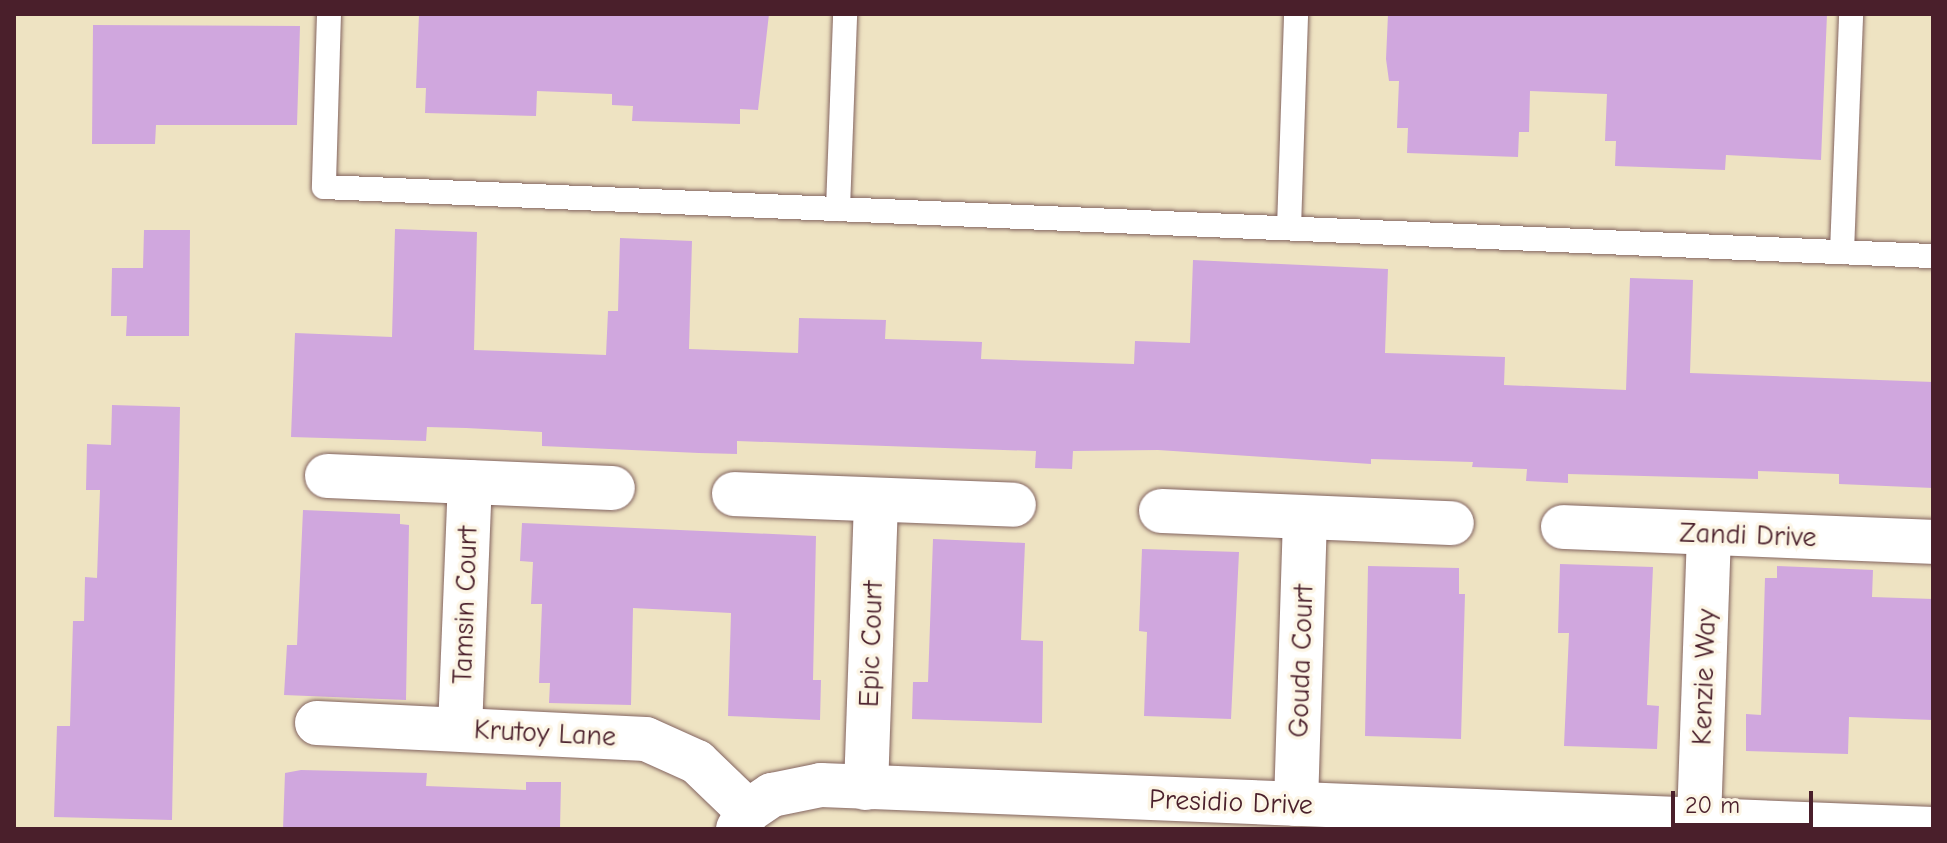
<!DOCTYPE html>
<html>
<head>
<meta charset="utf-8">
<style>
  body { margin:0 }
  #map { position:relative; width:1947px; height:843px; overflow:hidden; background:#eee3c2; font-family:"Comic Neue",sans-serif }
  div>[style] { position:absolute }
  .building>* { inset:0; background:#d0a7de }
  .roads { filter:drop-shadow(0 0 2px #836460) drop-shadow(0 0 2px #836460) }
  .lane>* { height:24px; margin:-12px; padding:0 12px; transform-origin:12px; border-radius:12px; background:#fff }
  .street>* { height:44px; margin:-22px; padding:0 22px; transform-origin:22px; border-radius:22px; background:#fff }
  span { translate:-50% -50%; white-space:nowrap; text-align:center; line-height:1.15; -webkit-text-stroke:7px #fcf5e5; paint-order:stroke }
  .street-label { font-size:28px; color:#4a1f2b }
  .frame { position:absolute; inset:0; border:16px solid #4a1f2b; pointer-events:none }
  .scale { position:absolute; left:1671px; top:791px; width:142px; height:36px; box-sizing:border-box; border:4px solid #4a1f2b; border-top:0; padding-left:10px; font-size:24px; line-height:28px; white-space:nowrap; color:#4a1f2b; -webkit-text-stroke:6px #fcf5e5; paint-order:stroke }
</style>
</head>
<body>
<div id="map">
  <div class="building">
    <div style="clip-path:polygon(419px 14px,769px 14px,758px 110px,740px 109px,740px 124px,632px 121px,633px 106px,612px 105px,612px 94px,537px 91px,536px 116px,425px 113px,426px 88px,416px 88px)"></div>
    <div style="clip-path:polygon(1388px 14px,1827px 14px,1821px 160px,1726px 155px,1725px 170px,1615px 166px,1616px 141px,1605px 141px,1607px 94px,1530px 91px,1529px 132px,1519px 132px,1518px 157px,1407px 153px,1408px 128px,1397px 128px,1399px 81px,1389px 81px,1386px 59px)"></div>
    <div style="clip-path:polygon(93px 25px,300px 26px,297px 125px,156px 125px,155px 144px,92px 144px)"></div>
    <div style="clip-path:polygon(395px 229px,477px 232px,474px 350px,606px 355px,608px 311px,618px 311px,620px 238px,692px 241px,689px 349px,798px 353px,799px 318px,886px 320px,885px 339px,982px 342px,981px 359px,1134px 364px,1135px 341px,1190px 343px,1193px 260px,1388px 269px,1385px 353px,1505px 357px,1504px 385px,1626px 390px,1630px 278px,1693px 280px,1690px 373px,1933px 382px,1933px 488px,1839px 484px,1839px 474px,1758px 471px,1758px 479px,1568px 474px,1568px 483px,1526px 481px,1527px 469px,1472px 467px,1473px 462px,1371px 459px,1371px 464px,1158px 450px,1073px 451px,1072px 469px,1035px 468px,1036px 451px,737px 441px,737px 454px,699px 453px,542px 446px,542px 432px,466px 428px,427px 427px,426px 441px,291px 437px,295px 333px,392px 337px)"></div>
    <div style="clip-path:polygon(144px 230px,190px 230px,189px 336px,126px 336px,127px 316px,111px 316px,112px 268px,143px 268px)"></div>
    <div style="clip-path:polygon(112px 405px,180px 407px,172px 820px,54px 817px,57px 726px,70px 726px,73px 621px,84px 621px,85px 577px,97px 578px,100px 490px,86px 490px,87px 444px,111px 445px)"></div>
    <div style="clip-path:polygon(303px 510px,400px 514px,400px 524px,409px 525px,406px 700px,284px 695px,287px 645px,297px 645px)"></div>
    <div style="clip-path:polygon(522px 523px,816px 536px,813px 680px,821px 680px,820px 720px,728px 716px,731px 613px,633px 608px,631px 705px,549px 703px,550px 683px,539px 683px,542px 604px,531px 604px,533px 562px,520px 561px)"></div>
    <div style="clip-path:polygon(933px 539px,1025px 543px,1021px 640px,1043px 641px,1042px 723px,912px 719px,913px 682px,928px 682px)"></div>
    <div style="clip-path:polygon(1142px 549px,1239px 552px,1231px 719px,1144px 716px,1147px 632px,1139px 631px)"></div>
    <div style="clip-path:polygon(1560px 564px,1653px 567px,1647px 705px,1659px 706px,1657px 749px,1564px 746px,1569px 633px,1558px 633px)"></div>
    <div style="clip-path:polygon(1368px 566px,1459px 568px,1459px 594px,1465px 594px,1461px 739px,1365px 736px)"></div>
    <div style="clip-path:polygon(1777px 566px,1873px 570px,1872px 597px,1933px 599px,1933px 720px,1849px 717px,1848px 754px,1746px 751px,1746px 714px,1761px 715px,1765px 578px,1777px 578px)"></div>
    <div style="clip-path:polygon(301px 770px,427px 773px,426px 786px,526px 790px,526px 782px,561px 782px,560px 829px,283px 829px,285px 773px)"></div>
  </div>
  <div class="roads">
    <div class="lane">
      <div style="left:329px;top:14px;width:173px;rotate:91.7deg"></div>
      <div style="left:324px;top:187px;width:1610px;rotate:2.46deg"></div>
      <div style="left:838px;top:209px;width:195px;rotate:-87.9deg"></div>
      <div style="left:1289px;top:228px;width:214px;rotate:-88.1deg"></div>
      <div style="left:1842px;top:252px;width:238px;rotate:-87.8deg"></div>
    </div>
    <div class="street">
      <div style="left:327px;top:476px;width:286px;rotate:2.4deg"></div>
      <div style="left:734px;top:494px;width:280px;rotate:2.2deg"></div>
      <div style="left:1161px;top:511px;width:291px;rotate:2.4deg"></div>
      <div style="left:1563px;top:527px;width:370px;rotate:2.3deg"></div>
      <div style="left:317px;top:723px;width:329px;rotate:2.8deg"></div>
      <div style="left:646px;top:739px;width:56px;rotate:24.3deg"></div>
      <div style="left:697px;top:762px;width:71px;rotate:43.9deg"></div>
      <div style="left:460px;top:729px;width:247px;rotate:-87.7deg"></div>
      <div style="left:866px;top:788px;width:288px;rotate:-88deg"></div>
      <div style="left:1296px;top:804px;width:286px;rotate:-88.2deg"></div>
      <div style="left:1699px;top:820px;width:286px;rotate:-88deg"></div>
      <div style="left:738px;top:829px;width:21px;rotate:-61deg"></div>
      <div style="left:748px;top:811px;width:29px;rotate:-34deg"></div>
      <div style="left:772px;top:795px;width:50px;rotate:-11.5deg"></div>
      <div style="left:821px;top:785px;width:1113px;rotate:2.27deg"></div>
    </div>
  </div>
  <div class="street-label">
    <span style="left:1748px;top:535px;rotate:2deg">Zandi Drive</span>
    <span style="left:465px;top:605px;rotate:-88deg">Tamsin Court</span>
    <span style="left:871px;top:644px;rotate:-88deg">Epic Court</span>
    <span style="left:1301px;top:661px;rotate:-88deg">Gouda Court</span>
    <span style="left:1704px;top:677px;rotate:-88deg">Kenzie Way</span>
    <span style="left:545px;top:733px;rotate:3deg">Krutoy Lane</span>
    <span style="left:1231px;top:802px;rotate:2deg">Presidio Drive</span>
  </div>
  <div class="frame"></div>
  <div class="scale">20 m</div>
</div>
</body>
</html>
